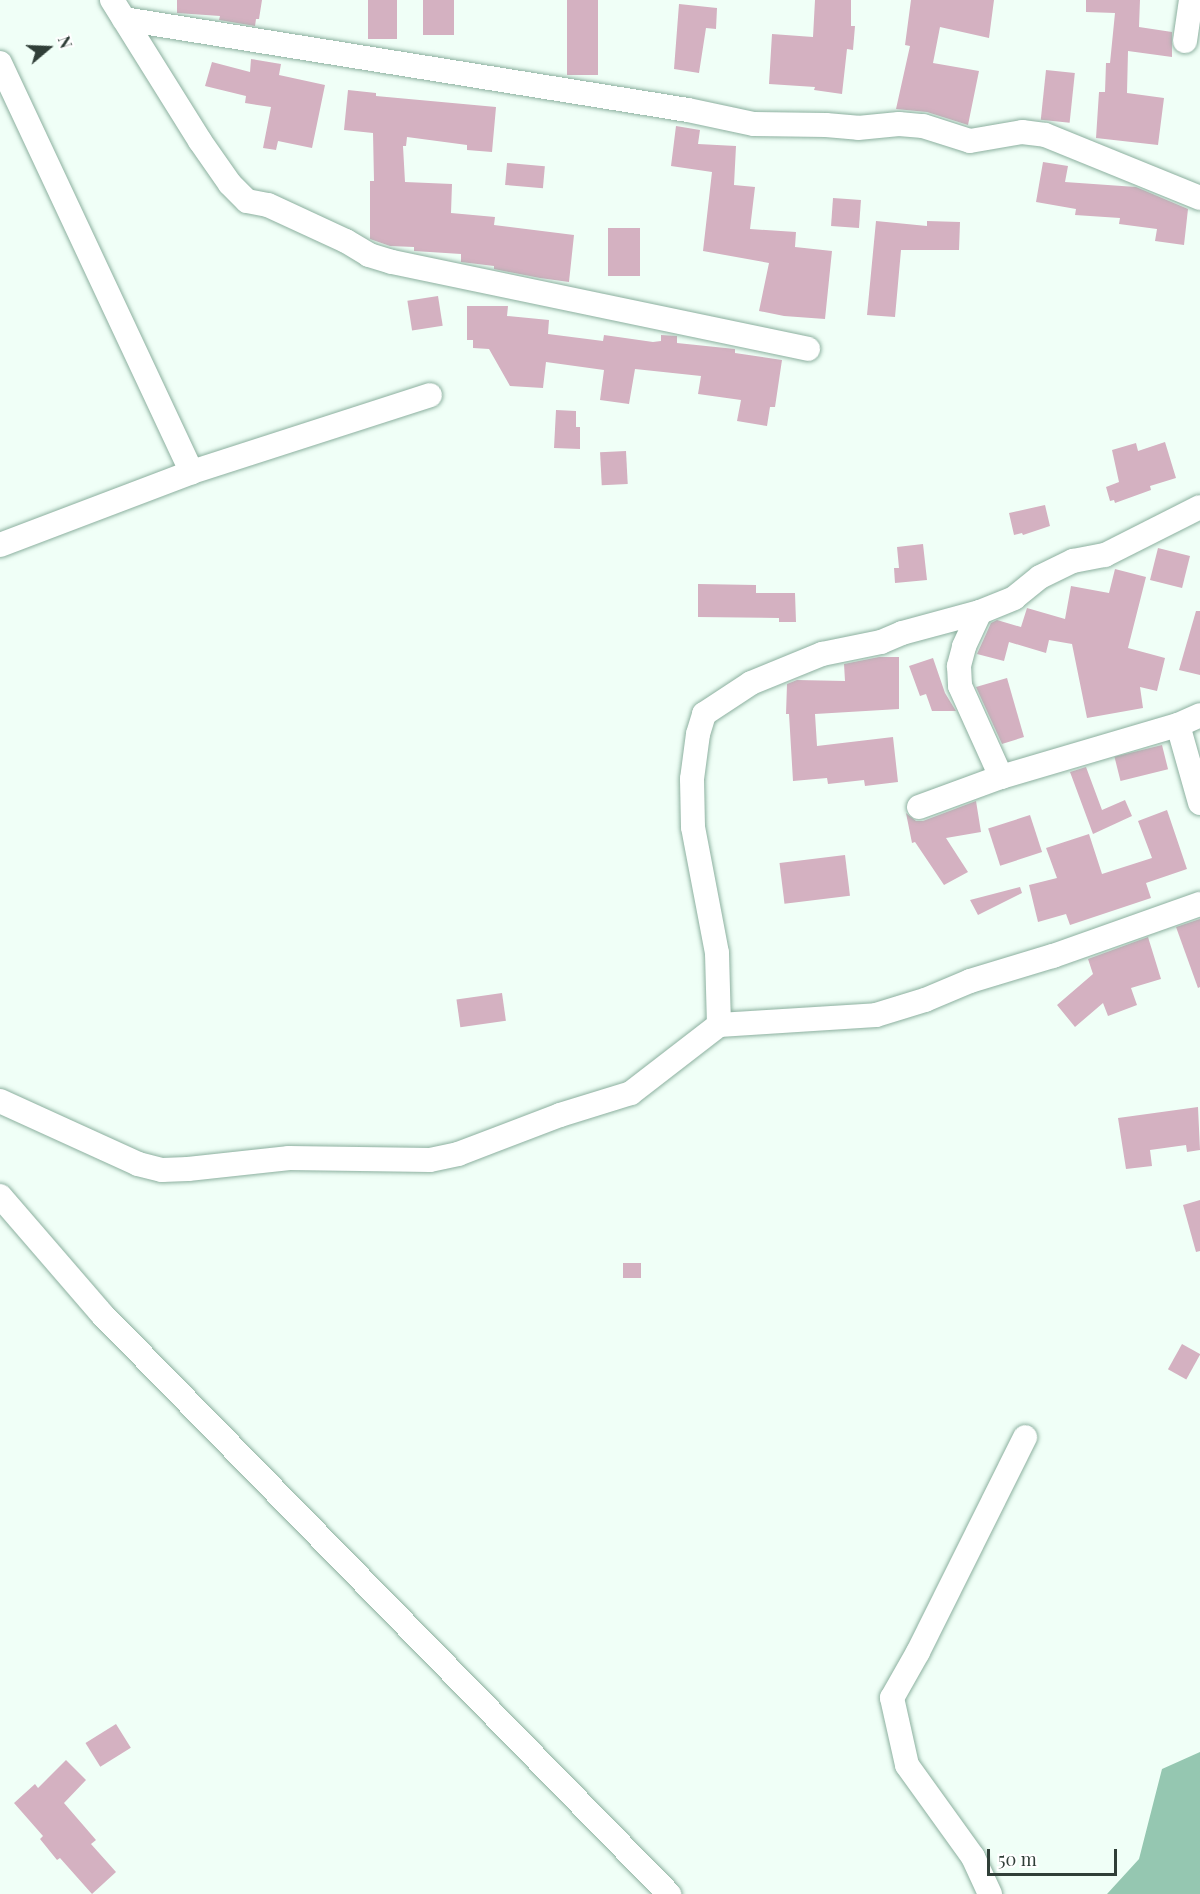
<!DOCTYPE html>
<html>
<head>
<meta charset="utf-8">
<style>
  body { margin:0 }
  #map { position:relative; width:1200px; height:1894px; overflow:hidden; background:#f0fff7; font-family:"Playfair Display",serif }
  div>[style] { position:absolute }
  .forest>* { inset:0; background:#95c7b1 }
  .building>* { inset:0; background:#d4b1c1; transform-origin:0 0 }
  .roads { filter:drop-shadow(0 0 2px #8cb09f) drop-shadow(0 0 2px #8cb09f) }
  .minor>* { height:24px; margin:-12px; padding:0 12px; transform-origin:12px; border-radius:12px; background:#fff }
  span { translate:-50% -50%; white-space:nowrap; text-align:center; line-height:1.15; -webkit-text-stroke:6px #fff; paint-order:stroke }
  .north { position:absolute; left:18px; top:18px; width:60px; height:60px; -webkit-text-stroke:4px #fff; paint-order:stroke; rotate:71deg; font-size:16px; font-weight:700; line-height:24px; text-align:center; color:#303f38 }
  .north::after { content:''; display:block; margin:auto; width:21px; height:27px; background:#303f38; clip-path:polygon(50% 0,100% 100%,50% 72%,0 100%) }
  .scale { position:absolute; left:987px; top:1849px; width:130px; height:27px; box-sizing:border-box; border:3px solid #303f38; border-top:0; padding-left:8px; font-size:18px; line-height:21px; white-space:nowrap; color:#303f38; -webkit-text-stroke:4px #fff; paint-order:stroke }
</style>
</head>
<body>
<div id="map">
  <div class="forest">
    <div style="clip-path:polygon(1200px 1752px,1200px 1894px,1107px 1894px,1139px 1859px,1162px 1769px)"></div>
  </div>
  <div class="building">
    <div style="clip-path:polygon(177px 0,262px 0,259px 19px,256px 19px,255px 26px,219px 20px,220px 16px,177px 13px)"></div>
    <div style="left:368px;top:0;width:29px;height:39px"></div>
    <div style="left:423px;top:0;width:31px;height:35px"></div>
    <div style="left:567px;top:0;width:31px;height:75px"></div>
    <div style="clip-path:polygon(815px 0,851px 0,851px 26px,855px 26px,853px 50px,847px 49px,842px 94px,814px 90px,815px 87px,769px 84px,772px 34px,813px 37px)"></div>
    <div style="clip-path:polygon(911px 0,994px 0,989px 38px,940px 27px,933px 63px,979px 71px,968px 125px,927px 112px,896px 109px,910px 46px,905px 45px)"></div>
    <div style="clip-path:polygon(1086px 0,1140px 0,1139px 27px,1172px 32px,1172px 57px,1128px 51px,1127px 93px,1164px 98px,1158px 145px,1096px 138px,1099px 92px,1105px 92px,1106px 63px,1110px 63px,1115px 13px,1086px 12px)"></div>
    <div style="clip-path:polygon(679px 4px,717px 8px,716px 29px,706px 28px,699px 73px,674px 69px)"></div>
    <div style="clip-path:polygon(251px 59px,281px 64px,279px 75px,325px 85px,312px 148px,278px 141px,276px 150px,263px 148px,271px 107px,245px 103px,246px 96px,205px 86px,212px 62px,250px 72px)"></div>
    <div style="left:1046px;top:70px;width:29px;height:50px;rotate:6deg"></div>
    <div style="clip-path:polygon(348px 90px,376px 93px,376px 96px,496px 107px,492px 152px,467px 150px,467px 145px,407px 137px,406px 146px,403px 146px,405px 182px,452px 184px,451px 213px,495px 217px,494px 225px,574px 235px,569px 282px,540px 278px,494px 269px,494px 266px,461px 262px,461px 254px,414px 251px,414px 247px,390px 246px,370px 239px,370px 181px,374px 181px,373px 133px,344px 130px)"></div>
    <div style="clip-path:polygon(676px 126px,700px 130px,698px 144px,736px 146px,734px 185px,755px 187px,750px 229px,796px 232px,795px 247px,832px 251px,825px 319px,784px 316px,759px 311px,769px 263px,703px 251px,712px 172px,671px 166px)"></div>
    <div style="clip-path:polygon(1043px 162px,1068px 166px,1065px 182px,1136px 187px,1188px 209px,1184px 245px,1155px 241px,1157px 229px,1119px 224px,1120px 218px,1075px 215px,1076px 209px,1036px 202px)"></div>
    <div style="left:507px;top:163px;width:38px;height:22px;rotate:5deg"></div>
    <div style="left:833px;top:198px;width:28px;height:28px;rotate:4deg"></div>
    <div style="clip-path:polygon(876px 221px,927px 226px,927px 221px,960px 222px,959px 250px,901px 250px,895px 317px,867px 315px)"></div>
    <div style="left:608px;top:228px;width:32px;height:48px"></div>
    <div style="left:438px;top:296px;width:30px;height:31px;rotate:81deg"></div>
    <div style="clip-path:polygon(467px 306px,508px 306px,507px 316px,549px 320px,548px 334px,603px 341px,604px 335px,653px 342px,661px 341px,661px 335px,677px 336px,677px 343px,735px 349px,735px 353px,782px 360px,775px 407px,770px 407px,767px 426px,737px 421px,741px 400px,698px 394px,701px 376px,635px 369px,629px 404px,600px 400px,604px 370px,546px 362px,543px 388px,510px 386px,489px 349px,473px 348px,473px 340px,467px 340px)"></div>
    <div style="clip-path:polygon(556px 410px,576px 411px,576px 427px,580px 427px,580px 449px,554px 448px)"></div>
    <div style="clip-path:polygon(1165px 442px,1176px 478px,1150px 486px,1151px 490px,1115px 503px,1114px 500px,1110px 501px,1106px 487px,1119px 482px,1112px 450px,1136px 443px,1138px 451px)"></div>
    <div style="left:626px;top:451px;width:33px;height:26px;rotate:87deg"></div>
    <div style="clip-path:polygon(1045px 505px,1050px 526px,1023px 535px,1022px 533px,1014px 535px,1009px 513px)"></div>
    <div style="clip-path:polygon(923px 544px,927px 580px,895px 583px,894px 568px,899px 568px,897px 547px)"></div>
    <div style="left:1158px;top:548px;width:33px;height:33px;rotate:14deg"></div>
    <div style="clip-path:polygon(1115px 569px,1146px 577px,1128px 648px,1165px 658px,1157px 691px,1140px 687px,1143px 708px,1087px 718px,1072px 644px,1049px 640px,1046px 653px,1009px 642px,1004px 661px,977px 654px,991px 623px,997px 620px,1021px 627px,1027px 608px,1065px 619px,1071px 586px,1109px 593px)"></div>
    <div style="clip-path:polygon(698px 584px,756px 585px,756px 593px,795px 593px,796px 622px,779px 622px,779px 618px,698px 617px)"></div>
    <div style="clip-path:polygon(1196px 611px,1200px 611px,1200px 675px,1179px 670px)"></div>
    <div style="clip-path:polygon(879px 657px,899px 657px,899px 709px,815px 714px,817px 746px,893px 737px,898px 782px,865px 786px,864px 780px,828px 784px,827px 778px,793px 781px,789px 714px,786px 714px,787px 684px,797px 680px,845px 681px,844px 664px)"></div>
    <div style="clip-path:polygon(933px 658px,945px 693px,956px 711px,932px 711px,926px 694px,920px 696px,909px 666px)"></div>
    <div style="clip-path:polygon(1007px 678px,1024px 737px,1002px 744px,976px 687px)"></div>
    <div style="left:1162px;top:745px;width:25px;height:49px;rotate:76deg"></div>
    <div style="clip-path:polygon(1086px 767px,1102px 810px,1125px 800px,1132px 816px,1093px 834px,1070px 772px)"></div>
    <div style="clip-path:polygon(976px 801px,981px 832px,946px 838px,968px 872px,944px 885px,915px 842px,912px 843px,906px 813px,916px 821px,923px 821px)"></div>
    <div style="clip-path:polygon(1167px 810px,1187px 869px,1146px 883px,1151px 898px,1070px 925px,1066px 914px,1038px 922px,1029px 885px,1057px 878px,1046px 848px,1089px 834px,1102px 874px,1152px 858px,1138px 821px)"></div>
    <div style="left:1030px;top:815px;width:39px;height:44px;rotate:72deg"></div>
    <div style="left:845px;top:855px;width:41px;height:66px;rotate:83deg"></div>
    <div style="clip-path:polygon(1020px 887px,1022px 893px,978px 915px,970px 900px)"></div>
    <div style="clip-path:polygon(1200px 919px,1200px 987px,1198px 988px,1176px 927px)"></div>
    <div style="clip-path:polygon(1148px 937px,1161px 979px,1131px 988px,1137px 1005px,1108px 1016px,1103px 1003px,1075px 1027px,1057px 1005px,1093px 974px,1088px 959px)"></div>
    <div style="left:502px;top:993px;width:28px;height:46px;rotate:82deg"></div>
    <div style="clip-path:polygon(1198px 1107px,1200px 1150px,1187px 1152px,1186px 1145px,1150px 1150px,1152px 1166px,1126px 1169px,1118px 1118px)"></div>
    <div style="clip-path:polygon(1200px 1200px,1200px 1251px,1196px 1252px,1183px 1205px)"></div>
    <div style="left:623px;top:1263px;width:18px;height:15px"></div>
    <div style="left:1182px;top:1344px;width:21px;height:29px;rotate:29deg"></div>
    <div style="left:116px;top:1724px;width:28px;height:36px;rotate:58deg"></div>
    <div style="clip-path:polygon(66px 1760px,86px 1780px,64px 1803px,96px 1840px,91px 1844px,116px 1872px,92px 1894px,60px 1858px,57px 1860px,40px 1839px,43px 1836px,14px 1803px,35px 1784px,38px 1788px)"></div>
  </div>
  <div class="roads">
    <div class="minor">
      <div style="left:112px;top:0;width:166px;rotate:58deg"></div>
      <div style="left:200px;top:141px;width:52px;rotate:55.1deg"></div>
      <div style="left:230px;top:184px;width:24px;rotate:45deg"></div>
      <div style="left:247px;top:201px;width:21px;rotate:11deg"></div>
      <div style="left:268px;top:205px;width:86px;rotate:24.8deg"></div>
      <div style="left:346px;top:241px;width:27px;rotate:31deg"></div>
      <div style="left:369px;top:255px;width:24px;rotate:17deg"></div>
      <div style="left:392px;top:262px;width:425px;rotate:11.8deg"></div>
      <div style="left:124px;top:19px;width:571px;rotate:9.17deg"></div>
      <div style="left:688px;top:110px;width:67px;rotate:12deg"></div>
      <div style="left:754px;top:124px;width:72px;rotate:0.8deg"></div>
      <div style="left:826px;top:125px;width:32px;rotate:5deg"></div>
      <div style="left:858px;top:128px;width:41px;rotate:-5.6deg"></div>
      <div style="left:899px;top:124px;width:24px;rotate:5deg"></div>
      <div style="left:923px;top:126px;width:49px;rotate:17.7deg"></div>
      <div style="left:970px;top:141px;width:53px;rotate:-9.8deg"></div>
      <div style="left:1022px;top:132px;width:23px;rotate:7deg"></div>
      <div style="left:1045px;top:135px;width:167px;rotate:22.1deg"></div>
      <div style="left:1185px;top:41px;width:41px;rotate:-81.7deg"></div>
      <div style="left:0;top:63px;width:452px;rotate:64.9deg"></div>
      <div style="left:0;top:545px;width:205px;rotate:-20.8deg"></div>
      <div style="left:192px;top:472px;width:250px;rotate:-17.9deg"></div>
      <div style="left:980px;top:612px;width:38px;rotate:115deg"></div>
      <div style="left:964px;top:647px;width:20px;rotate:105deg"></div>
      <div style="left:959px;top:666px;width:20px;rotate:87deg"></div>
      <div style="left:960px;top:686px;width:100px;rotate:65.7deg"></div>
      <div style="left:1178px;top:725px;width:81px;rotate:74.2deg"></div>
      <div style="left:919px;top:807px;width:87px;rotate:-20.1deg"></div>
      <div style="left:1001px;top:777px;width:184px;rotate:-16.4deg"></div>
      <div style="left:1178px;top:725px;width:24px;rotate:-24deg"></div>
      <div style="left:719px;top:1025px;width:72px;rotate:-91.6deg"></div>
      <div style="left:717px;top:953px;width:128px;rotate:-100.8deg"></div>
      <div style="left:693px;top:827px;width:48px;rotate:-91.2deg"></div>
      <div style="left:692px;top:779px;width:45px;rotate:-82.4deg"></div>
      <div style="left:698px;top:734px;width:21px;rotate:-73deg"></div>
      <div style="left:704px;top:714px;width:56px;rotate:-33.4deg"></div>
      <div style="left:751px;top:683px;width:77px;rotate:-22.2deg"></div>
      <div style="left:822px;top:654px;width:60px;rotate:-11.5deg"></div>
      <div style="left:881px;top:642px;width:23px;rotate:-23deg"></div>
      <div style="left:902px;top:633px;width:81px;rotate:-15.1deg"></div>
      <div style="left:980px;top:612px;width:37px;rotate:-22deg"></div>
      <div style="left:1014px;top:598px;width:33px;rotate:-39deg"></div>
      <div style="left:1040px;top:577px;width:37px;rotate:-26deg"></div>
      <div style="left:1073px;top:561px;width:33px;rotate:-11deg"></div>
      <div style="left:1105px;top:555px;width:106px;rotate:-26.8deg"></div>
      <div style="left:0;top:1101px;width:152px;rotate:24.5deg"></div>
      <div style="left:138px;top:1164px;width:25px;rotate:14deg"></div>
      <div style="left:162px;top:1170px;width:26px;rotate:-2deg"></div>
      <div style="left:188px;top:1169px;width:102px;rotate:-6.2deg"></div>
      <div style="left:289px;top:1158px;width:141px;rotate:0.8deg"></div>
      <div style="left:430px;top:1160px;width:29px;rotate:-12deg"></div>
      <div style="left:458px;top:1154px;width:109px;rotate:-20.9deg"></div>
      <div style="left:560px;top:1115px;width:74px;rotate:-17.2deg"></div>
      <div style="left:631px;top:1093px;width:111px;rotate:-37.7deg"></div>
      <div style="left:719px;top:1025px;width:157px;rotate:-3.6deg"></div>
      <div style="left:876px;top:1015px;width:51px;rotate:-17deg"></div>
      <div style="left:925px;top:1000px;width:49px;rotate:-22.9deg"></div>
      <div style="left:970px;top:981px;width:87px;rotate:-16.8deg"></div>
      <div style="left:1053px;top:956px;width:156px;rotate:-19.5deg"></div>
      <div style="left:0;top:1196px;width:155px;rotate:49.2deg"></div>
      <div style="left:101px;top:1313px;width:813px;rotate:45.65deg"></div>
      <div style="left:990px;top:1894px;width:41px;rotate:-114.7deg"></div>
      <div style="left:973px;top:1857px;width:113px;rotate:-125.7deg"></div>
      <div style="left:907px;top:1765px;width:69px;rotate:-102.6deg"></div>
      <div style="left:892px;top:1698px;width:53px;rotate:-60.5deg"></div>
      <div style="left:918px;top:1652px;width:240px;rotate:-63.5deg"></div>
    </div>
  </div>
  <div class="north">N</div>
  <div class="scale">50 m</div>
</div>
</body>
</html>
